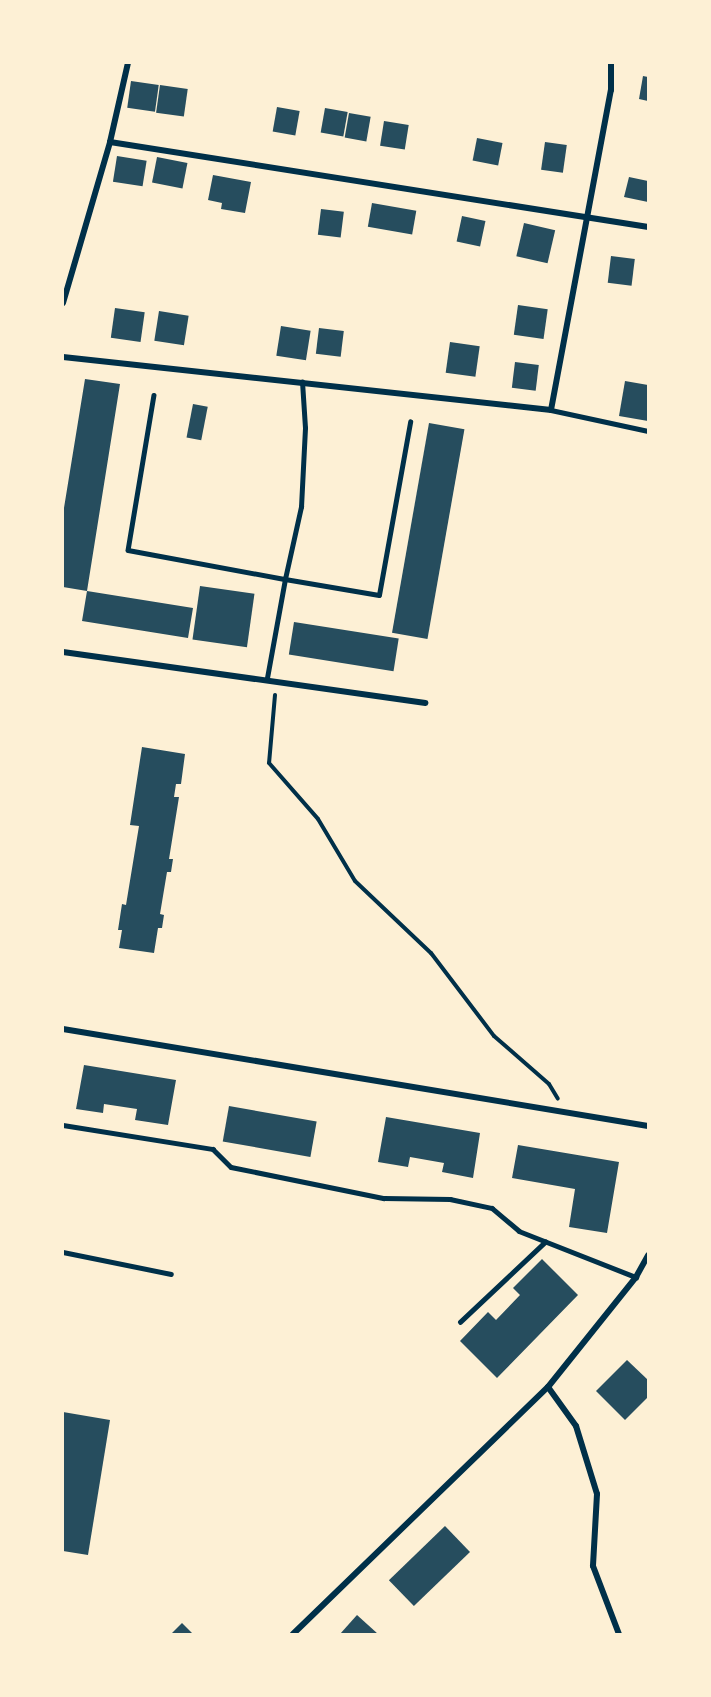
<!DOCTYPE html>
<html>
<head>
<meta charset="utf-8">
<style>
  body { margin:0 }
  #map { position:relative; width:711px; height:1697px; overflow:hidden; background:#fdf0d5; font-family:"Fira Sans Condensed",sans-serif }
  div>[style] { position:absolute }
  .building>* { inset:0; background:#264d5e; transform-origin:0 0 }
  .path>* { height:4px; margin:-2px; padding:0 2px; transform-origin:2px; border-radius:2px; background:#003049 }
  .service>* { height:4.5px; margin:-2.25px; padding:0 2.25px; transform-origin:2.25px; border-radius:2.25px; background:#003049 }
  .minor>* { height:6px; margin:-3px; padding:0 3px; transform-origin:3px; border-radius:3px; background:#003049 }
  span { translate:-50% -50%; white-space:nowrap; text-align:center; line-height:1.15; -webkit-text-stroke:6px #fdf0d5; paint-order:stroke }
  .frame { position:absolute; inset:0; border:64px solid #fdf0d5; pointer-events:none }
</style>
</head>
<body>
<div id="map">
  <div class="building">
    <div style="clip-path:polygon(643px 76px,648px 77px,648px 101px,639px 99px)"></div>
    <div style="left:131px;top:81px;width:28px;height:27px;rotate:8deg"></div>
    <div style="left:160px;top:85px;width:28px;height:28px;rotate:8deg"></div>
    <div style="left:277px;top:107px;width:23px;height:25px;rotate:10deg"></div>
    <div style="left:325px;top:108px;width:23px;height:25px;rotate:10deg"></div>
    <div style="left:349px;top:113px;width:22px;height:25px;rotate:10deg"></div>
    <div style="left:384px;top:121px;width:25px;height:25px;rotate:9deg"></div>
    <div style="left:477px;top:138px;width:26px;height:23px;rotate:11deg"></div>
    <div style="left:545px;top:142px;width:22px;height:28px;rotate:8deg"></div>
    <div style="left:117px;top:156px;width:30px;height:26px;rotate:9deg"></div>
    <div style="left:157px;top:157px;width:31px;height:26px;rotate:11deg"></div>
    <div style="clip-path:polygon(213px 175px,251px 182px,245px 213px,221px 209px,222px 203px,208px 200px)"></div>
    <div style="clip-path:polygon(629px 177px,648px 181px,648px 202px,624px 197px)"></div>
    <div style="left:372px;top:203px;width:45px;height:24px;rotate:10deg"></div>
    <div style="left:321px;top:209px;width:23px;height:26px;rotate:7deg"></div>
    <div style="left:462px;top:216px;width:24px;height:26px;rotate:12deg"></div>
    <div style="left:524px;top:223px;width:32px;height:34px;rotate:13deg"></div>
    <div style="left:611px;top:256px;width:24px;height:27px;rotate:7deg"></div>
    <div style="left:518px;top:305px;width:30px;height:30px;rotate:8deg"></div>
    <div style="left:115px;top:308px;width:30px;height:30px;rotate:8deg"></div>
    <div style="left:159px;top:311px;width:30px;height:30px;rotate:9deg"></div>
    <div style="left:281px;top:326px;width:30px;height:30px;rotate:9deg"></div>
    <div style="left:319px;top:328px;width:25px;height:26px;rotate:7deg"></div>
    <div style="left:450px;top:342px;width:30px;height:31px;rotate:8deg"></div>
    <div style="left:515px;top:362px;width:24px;height:26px;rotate:7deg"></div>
    <div style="clip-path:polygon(85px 379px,120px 384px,87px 591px,193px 608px,188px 638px,82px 621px,87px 591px,63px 587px,63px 514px)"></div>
    <div style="clip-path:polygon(625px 381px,648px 385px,648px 421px,619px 416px)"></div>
    <div style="left:193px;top:404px;width:15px;height:34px;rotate:11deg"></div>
    <div style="left:429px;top:423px;width:36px;height:213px;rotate:10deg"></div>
    <div style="left:200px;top:586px;width:55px;height:54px;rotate:8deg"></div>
    <div style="left:294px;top:622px;width:106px;height:33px;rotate:9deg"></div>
    <div style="clip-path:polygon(142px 747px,185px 754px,181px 784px,176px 784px,174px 797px,179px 797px,169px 859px,173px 859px,171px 872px,167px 872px,160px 914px,164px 915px,162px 928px,158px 928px,154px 953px,119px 948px,122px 930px,118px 930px,122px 904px,126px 905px,139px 826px,130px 825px)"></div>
    <div style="clip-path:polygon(84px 1065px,176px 1080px,168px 1125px,135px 1120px,137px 1109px,104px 1104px,103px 1113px,76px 1109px)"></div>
    <div style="left:229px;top:1106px;width:89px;height:36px;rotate:10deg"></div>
    <div style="clip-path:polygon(386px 1117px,480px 1133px,473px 1178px,442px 1172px,444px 1163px,410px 1157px,408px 1167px,378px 1162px)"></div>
    <div style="clip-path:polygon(518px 1145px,619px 1162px,607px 1233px,569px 1227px,575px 1189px,512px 1178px)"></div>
    <div style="clip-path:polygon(542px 1259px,578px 1295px,497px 1378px,460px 1341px,488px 1312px,496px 1320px,520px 1295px,513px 1288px)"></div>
    <div style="clip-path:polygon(627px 1360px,648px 1380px,648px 1397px,625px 1420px,596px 1391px)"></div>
    <div style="clip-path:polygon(63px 1412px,110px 1420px,88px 1555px,63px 1551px)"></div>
    <div style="left:445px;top:1526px;width:36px;height:78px;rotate:46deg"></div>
    <div style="clip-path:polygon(357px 1615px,378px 1634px,340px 1634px)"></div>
    <div style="clip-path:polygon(182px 1623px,193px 1634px,171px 1634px)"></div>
  </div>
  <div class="path">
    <div style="left:275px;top:695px;width:68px;rotate:95deg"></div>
    <div style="left:269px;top:763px;width:74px;rotate:48.8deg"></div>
    <div style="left:318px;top:819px;width:72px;rotate:59.2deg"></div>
    <div style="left:355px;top:881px;width:105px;rotate:43.5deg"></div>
    <div style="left:431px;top:953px;width:104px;rotate:52.8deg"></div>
    <div style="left:494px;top:1036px;width:73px;rotate:41.1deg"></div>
    <div style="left:549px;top:1084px;width:17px;rotate:59deg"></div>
  </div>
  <div class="service">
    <div style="left:154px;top:395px;width:157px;rotate:99.5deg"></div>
    <div style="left:128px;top:550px;width:160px;rotate:10.5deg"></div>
    <div style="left:285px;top:579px;width:74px;rotate:-77.5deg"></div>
    <div style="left:301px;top:507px;width:79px;rotate:-87.1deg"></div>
    <div style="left:305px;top:428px;width:46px;rotate:-93.7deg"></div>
    <div style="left:551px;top:410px;width:99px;rotate:12.2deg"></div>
    <div style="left:267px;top:678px;width:101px;rotate:-79.7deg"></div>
    <div style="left:285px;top:579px;width:95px;rotate:9.7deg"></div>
    <div style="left:379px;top:595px;width:176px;rotate:-79.8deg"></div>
    <div style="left:63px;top:1125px;width:152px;rotate:9.1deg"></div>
    <div style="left:213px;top:1149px;width:25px;rotate:45deg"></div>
    <div style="left:231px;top:1167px;width:156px;rotate:11.5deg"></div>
    <div style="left:384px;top:1198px;width:66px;rotate:0.9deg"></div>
    <div style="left:450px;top:1199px;width:43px;rotate:12.1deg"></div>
    <div style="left:492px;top:1208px;width:35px;rotate:40deg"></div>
    <div style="left:519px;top:1231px;width:126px;rotate:21.5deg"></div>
    <div style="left:63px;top:1252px;width:110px;rotate:11.5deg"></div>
    <div style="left:460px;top:1322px;width:117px;rotate:-43.3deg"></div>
  </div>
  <div class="minor">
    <div style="left:110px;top:142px;width:545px;rotate:8.98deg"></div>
    <div style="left:63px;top:303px;width:168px;rotate:-73.7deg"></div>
    <div style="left:110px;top:142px;width:81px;rotate:-77.2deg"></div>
    <div style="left:63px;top:357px;width:491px;rotate:6.2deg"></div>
    <div style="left:551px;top:410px;width:326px;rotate:-79.4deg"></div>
    <div style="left:611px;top:90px;width:27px;rotate:-90deg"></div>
    <div style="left:63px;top:652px;width:366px;rotate:8deg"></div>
    <div style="left:63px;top:1029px;width:593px;rotate:9.41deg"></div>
    <div style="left:548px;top:1387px;width:48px;rotate:54.3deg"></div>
    <div style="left:576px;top:1426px;width:71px;rotate:72.8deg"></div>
    <div style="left:597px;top:1494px;width:72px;rotate:93.2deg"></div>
    <div style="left:593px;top:1566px;width:73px;rotate:69.1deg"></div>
    <div style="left:293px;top:1634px;width:355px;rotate:-44.1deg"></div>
    <div style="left:548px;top:1387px;width:141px;rotate:-51.3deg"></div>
    <div style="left:636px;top:1277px;width:25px;rotate:-61deg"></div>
  </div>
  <div class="frame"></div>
</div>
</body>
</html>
